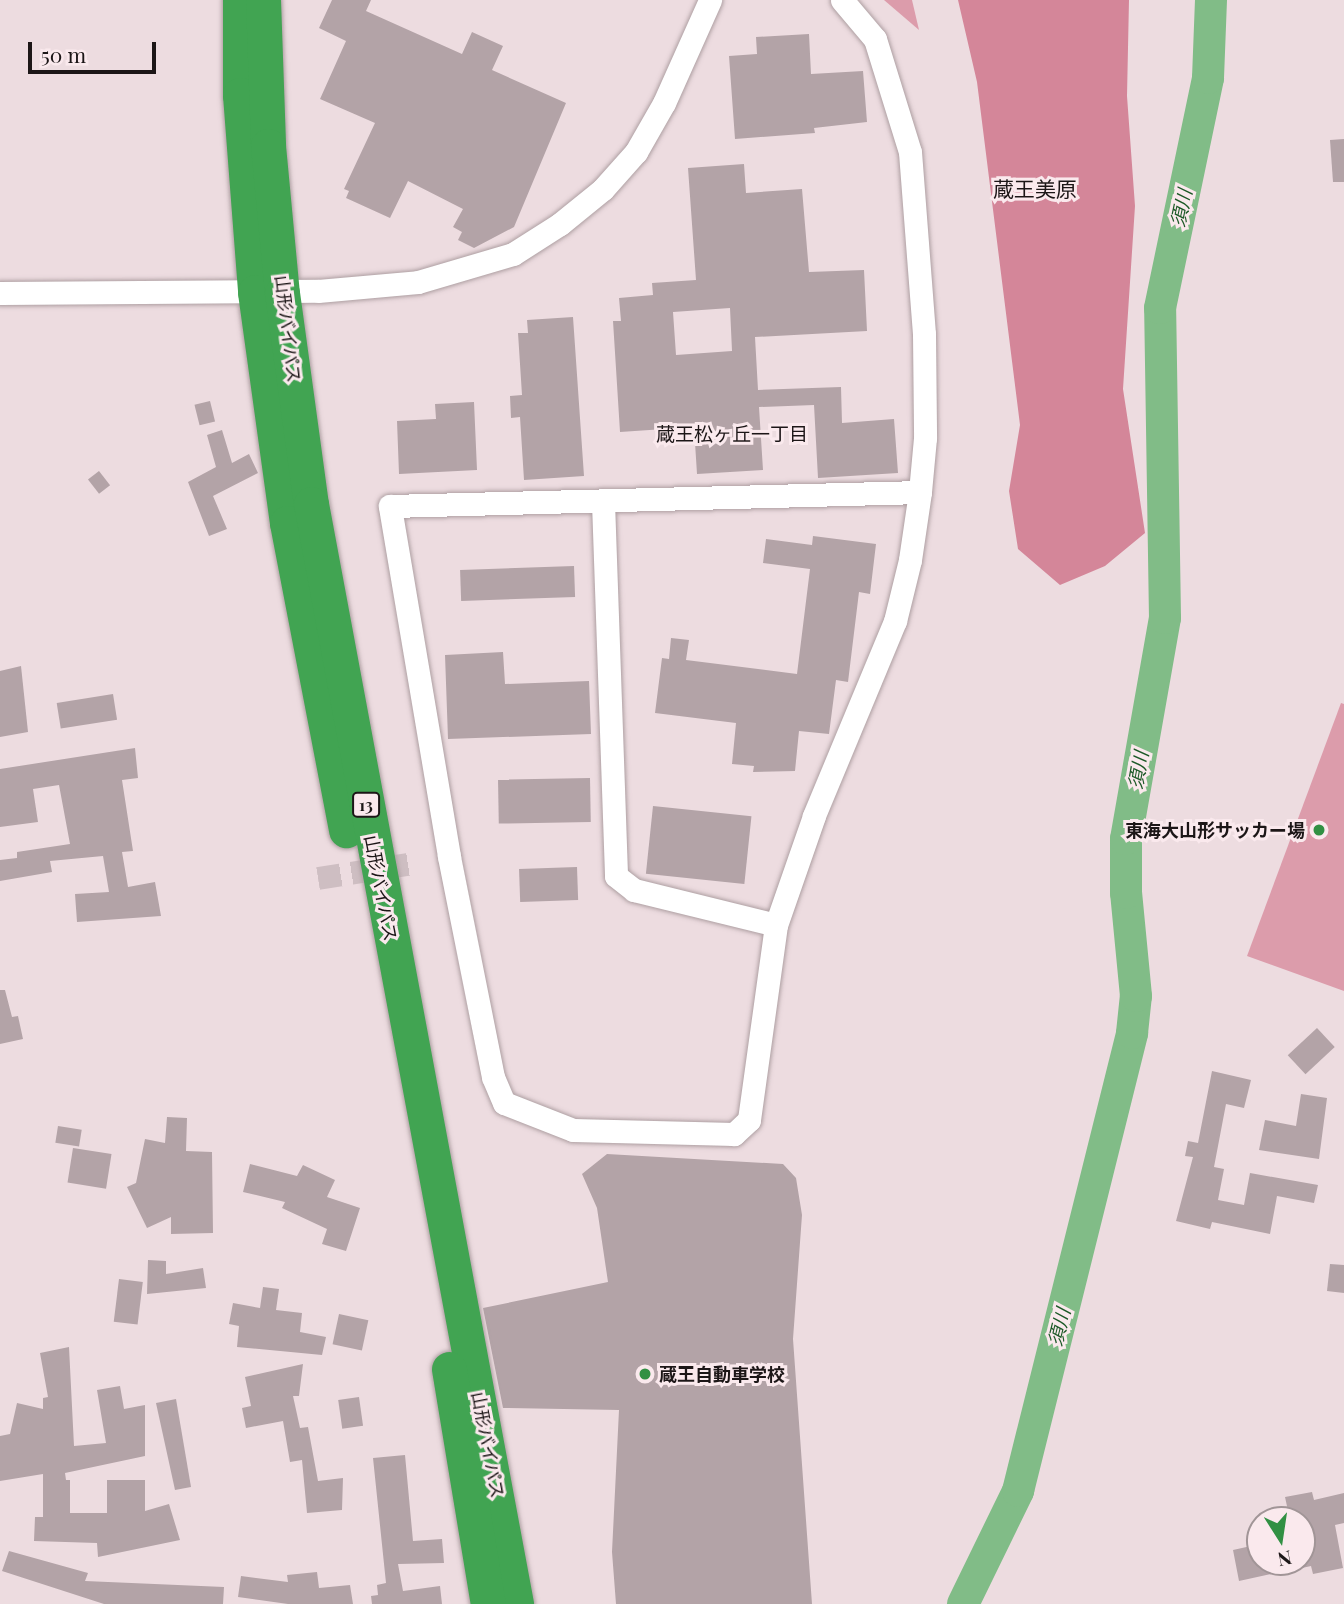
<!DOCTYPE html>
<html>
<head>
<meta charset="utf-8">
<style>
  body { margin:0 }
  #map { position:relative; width:1344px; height:1604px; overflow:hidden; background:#eddce0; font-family:"Playfair Display","Noto Sans JP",serif }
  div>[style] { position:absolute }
  .green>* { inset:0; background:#dc9cab }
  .forest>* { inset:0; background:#d48699 }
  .river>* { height:32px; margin:-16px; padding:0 16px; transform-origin:16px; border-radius:16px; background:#81bc87 }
  .building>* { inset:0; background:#b3a3a7; transform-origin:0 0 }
  .minor-tunnel>* { height:23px; margin-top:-11.5px; transform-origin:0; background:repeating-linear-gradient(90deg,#cebec2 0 23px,transparent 0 34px) }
  .roads { filter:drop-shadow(0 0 2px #ae9fa2) drop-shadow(0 0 2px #ae9fa2) }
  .minor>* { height:23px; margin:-11.5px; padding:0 11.5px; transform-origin:11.5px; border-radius:11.5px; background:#fff }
  .highway>* { height:35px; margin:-17.5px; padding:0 17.5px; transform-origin:17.5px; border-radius:17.5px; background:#41a452 }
  .dots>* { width:19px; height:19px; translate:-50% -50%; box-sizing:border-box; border:4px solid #fae9ed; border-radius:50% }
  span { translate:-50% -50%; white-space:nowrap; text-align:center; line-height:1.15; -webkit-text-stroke:6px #fae9ed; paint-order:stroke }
  .shield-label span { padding:2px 5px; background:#fae9ed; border:2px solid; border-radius:5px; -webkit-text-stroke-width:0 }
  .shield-label { font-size:16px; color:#1c1617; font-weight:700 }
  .street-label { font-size:18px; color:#1c1617 }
  .poi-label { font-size:18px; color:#1c1617; font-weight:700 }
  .right { translate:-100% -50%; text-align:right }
  .left { translate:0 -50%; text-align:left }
  .water-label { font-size:19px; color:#1c5927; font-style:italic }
  .neighbourhood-label { font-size:19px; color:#1c1617 }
  .quarter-label { font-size:21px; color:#1c1617 }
  .north { position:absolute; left:1246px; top:1506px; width:70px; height:70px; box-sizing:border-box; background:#fae9ed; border:2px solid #a19597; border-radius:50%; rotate:168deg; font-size:19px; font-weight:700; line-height:28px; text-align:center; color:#1c1617 }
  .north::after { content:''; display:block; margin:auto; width:24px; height:32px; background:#319043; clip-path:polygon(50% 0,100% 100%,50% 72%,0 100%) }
  .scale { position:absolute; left:28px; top:42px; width:128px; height:32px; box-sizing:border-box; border:4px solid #1c1617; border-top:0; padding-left:9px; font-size:21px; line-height:24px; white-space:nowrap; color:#1c1617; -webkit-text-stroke:5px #fae9ed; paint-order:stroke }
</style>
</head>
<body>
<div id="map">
  <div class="green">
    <div style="clip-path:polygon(884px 0,912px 0,919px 30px)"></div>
    <div style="clip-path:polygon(1341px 703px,1344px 704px,1344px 991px,1247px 956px)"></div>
  </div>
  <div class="forest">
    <div style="clip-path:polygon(958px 0,1129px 0,1127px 96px,1135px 206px,1123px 389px,1145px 533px,1105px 566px,1060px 585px,1018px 549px,1009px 491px,1020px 425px,977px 82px)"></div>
  </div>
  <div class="river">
    <div style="left:963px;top:1604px;width:126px;rotate:-64deg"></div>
    <div style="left:1018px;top:1491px;width:472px;rotate:-76deg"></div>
    <div style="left:1132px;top:1033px;width:37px;rotate:-84deg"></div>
    <div style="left:1136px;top:996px;width:103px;rotate:-95.5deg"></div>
    <div style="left:1126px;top:893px;width:54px;rotate:-90deg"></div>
    <div style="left:1126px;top:839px;width:224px;rotate:-80deg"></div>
    <div style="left:1165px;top:618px;width:310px;rotate:-90.9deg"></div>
    <div style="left:1160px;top:308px;width:235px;rotate:-78.2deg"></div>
    <div style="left:1208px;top:78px;width:78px;rotate:-87.8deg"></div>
  </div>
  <div class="building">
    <div style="clip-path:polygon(332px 0,371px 0,366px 11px,462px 54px,472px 32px,503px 46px,492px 70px,566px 103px,514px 227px,474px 248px,458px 240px,462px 232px,453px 227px,463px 209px,408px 181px,390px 218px,346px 198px,349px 191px,344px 189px,375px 123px,320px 99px,346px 41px,319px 28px)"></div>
    <div style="clip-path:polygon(809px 34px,811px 74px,863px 71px,867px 122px,814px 128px,815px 133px,735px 139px,729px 56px,757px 54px,756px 37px)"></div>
    <div style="clip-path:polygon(1344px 139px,1344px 182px,1333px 182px,1330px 140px)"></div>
    <div style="clip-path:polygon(evenodd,744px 164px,746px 193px,802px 189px,809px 272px,864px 270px,867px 331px,755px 337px,758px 390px,841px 387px,842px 423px,894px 419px,898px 473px,818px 478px,814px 405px,759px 407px,763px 470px,697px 474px,694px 427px,620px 432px,613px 321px,621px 321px,619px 298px,653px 295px,652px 283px,696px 280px,688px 168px,744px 164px,730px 308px,732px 351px,676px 355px,673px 312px,730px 308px)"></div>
    <div style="clip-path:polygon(573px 317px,584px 476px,524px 480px,520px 417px,511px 418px,510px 396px,522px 395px,518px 333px,528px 333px,527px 320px)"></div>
    <div style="left:210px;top:401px;width:21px;height:16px;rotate:76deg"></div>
    <div style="clip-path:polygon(474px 402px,477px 470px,399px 474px,397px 421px,436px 419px,435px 404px)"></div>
    <div style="clip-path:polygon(222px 430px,232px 463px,249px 454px,258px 473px,213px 496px,227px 529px,209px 536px,188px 482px,216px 467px,207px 435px)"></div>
    <div style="left:99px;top:471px;width:18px;height:14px;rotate:52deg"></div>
    <div style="clip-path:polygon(813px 536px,876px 544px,870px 594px,859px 592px,848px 682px,836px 680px,829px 734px,799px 731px,795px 771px,753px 772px,754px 766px,732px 764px,736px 723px,655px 713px,662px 658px,669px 659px,671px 638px,689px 640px,686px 660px,797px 674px,810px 569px,763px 563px,766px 539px,812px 545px)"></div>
    <div style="left:574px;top:566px;width:31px;height:114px;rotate:88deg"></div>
    <div style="clip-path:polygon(503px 652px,505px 684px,589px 681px,591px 734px,448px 739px,445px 655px)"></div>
    <div style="clip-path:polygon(21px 666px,28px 732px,0 737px,0 671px)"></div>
    <div style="left:113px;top:694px;width:26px;height:57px;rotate:81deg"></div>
    <div style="clip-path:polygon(135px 748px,138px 778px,122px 780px,133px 851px,122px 852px,128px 887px,155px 882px,161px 916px,77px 922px,75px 894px,109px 892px,103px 856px,50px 861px,52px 872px,0 881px,0 860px,17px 858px,17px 852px,70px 844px,59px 785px,33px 789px,38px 822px,0 827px,0 769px)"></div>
    <div style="left:590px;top:778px;width:44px;height:92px;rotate:89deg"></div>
    <div style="left:653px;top:806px;width:99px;height:68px;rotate:6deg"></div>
    <div style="left:577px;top:867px;width:33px;height:58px;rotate:88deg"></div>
    <div style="clip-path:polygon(0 990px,5px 990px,12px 1017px,18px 1016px,23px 1039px,0 1044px)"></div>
    <div style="left:1317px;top:1028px;width:26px;height:40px;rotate:47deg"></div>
    <div style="clip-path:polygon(1212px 1071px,1251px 1080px,1244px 1108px,1226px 1104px,1214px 1167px,1224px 1169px,1218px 1200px,1244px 1205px,1250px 1173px,1318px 1185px,1314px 1203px,1277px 1196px,1270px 1234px,1212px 1222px,1210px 1229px,1176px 1221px,1193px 1157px,1185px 1156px,1188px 1141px,1198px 1143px)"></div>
    <div style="clip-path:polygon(1301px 1094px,1327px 1098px,1319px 1159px,1259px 1150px,1265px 1120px,1296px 1126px)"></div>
    <div style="clip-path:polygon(167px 1117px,187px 1118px,186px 1151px,212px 1152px,213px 1233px,171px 1234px,171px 1217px,147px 1228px,127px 1187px,136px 1183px,145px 1139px,165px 1143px)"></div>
    <div style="left:58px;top:1126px;width:24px;height:17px;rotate:9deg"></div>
    <div style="left:73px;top:1148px;width:39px;height:35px;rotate:9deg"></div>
    <div style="clip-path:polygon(607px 1154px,783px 1164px,796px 1178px,802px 1215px,793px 1339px,812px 1604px,616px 1604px,612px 1552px,619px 1410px,503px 1408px,483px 1308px,608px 1282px,597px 1208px,582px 1174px)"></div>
    <div style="clip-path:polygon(250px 1164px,297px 1176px,303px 1165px,335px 1180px,327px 1197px,360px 1208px,346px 1251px,322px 1244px,327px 1229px,282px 1208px,285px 1202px,243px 1192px)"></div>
    <div style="clip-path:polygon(148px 1260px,166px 1261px,166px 1274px,203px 1268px,206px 1288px,147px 1294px)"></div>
    <div style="clip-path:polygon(1330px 1264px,1344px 1265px,1344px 1293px,1327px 1291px)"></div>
    <div style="left:119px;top:1279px;width:24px;height:43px;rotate:7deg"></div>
    <div style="clip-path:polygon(263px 1287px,279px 1289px,276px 1310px,302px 1313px,300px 1332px,326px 1337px,322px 1355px,237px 1347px,239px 1326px,229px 1324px,233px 1303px,260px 1308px)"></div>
    <div style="left:339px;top:1314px;width:30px;height:31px;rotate:12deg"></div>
    <div style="clip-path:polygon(69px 1347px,74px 1446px,106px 1443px,97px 1390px,120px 1386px,124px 1409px,145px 1405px,145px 1456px,65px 1473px,66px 1480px,70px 1480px,70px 1513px,107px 1513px,107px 1480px,145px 1480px,145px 1511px,169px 1504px,180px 1540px,98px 1557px,97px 1543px,34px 1541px,35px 1517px,43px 1517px,43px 1474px,0 1481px,0 1436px,10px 1434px,17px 1403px,43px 1409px,43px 1398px,48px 1397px,40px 1353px)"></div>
    <div style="clip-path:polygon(303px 1364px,299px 1396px,293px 1396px,300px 1428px,308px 1427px,318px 1481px,343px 1478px,342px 1510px,307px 1513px,302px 1460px,290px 1462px,283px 1421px,246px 1428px,242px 1408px,251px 1406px,245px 1377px)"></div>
    <div style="left:359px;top:1397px;width:29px;height:21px;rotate:82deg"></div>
    <div style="clip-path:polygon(176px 1399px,191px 1487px,175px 1490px,156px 1403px)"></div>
    <div style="clip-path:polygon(405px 1455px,413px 1541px,442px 1539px,444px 1563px,398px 1564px,403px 1591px,440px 1586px,442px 1604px,372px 1604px,371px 1596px,378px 1595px,377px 1585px,386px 1583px,373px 1458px)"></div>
    <div style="clip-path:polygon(1312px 1492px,1314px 1500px,1344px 1493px,1344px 1523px,1335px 1525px,1343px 1568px,1313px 1574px,1311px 1566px,1302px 1568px,1302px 1520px,1290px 1520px,1285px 1497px)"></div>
    <div style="clip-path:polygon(1260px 1544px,1260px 1562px,1298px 1562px,1299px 1568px,1239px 1581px,1233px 1550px)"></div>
    <div style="clip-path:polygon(9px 1551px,88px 1573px,85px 1581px,224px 1587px,223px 1604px,104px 1604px,2px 1571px)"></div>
    <div style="clip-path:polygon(317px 1572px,319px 1588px,350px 1585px,353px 1604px,288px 1604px,238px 1597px,241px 1576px,288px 1582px,287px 1575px)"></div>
  </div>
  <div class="minor-tunnel">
    <div style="left:318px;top:878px;width:97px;rotate:-8.9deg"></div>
  </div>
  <div class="roads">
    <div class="minor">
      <div style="left:842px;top:0;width:51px;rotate:49.8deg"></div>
      <div style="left:875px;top:39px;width:118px;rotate:72.8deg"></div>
      <div style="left:910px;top:152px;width:183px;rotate:85.6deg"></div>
      <div style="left:924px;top:334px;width:104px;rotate:89.4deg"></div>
      <div style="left:925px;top:438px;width:54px;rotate:95.3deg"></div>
      <div style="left:920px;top:492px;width:69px;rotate:98.4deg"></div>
      <div style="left:910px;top:560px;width:63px;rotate:103.8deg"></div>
      <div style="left:895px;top:621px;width:211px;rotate:112.6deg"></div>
      <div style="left:814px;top:816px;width:115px;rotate:109.2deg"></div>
      <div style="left:776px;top:925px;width:197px;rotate:97.9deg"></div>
      <div style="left:749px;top:1120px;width:21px;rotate:137deg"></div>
      <div style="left:734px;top:1134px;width:161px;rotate:-178.6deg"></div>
      <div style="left:573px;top:1130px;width:74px;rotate:-158.6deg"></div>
      <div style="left:504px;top:1103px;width:28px;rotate:-113deg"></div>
      <div style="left:493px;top:1077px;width:225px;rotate:-101.3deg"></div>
      <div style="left:449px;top:856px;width:355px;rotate:-99.6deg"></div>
      <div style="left:390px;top:506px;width:530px;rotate:-1.51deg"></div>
      <div style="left:0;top:293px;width:318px;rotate:-0.4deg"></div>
      <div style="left:318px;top:291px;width:100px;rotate:-5.1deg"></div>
      <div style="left:418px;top:282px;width:99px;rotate:-16.4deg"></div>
      <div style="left:513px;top:254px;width:56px;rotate:-32.6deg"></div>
      <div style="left:560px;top:224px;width:55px;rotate:-39.1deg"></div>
      <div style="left:603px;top:189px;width:50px;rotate:-48.3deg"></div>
      <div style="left:636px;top:152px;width:56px;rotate:-60.3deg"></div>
      <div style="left:664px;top:103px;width:113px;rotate:-65.9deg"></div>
      <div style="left:603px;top:502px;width:374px;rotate:88deg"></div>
      <div style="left:616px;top:876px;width:23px;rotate:38deg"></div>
      <div style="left:634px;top:890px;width:146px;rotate:13.8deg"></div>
    </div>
    <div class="highway">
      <div style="left:240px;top:0;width:95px;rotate:90deg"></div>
      <div style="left:240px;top:95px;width:198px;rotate:85.6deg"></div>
      <div style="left:255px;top:292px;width:233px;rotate:82.1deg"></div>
      <div style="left:287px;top:523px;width:313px;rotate:79.1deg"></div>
      <div style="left:263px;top:0;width:146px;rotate:88deg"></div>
      <div style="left:268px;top:146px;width:148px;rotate:84.6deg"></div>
      <div style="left:282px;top:293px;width:213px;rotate:82.2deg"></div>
      <div style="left:311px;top:504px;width:1119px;rotate:79.44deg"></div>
      <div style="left:449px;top:1369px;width:238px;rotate:80.6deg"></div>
    </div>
  </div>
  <div class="dots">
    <div style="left:1319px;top:830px;background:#319043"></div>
    <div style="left:645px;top:1374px;background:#319043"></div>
  </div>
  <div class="shield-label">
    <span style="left:366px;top:805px">13</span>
  </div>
  <div class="street-label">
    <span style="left:288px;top:329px;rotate:83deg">山形バイパス</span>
    <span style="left:381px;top:888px;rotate:79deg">山形バイパス</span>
    <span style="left:488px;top:1445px;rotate:79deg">山形バイパス</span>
  </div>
  <div class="poi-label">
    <span class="right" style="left:1305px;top:830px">東海大山形サッカー場</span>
    <span class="left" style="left:659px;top:1374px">蔵王自動車学校</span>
  </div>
  <div class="water-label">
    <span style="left:1181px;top:208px;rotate:-78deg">須川</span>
    <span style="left:1138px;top:770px;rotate:-80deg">須川</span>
    <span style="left:1059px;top:1327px;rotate:-76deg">須川</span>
  </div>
  <div class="neighbourhood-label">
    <span style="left:732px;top:434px">蔵王松ヶ丘一丁目</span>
  </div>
  <div class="quarter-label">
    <span style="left:1035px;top:188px">蔵王美原</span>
  </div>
  <div class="north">N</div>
  <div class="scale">50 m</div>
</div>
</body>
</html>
